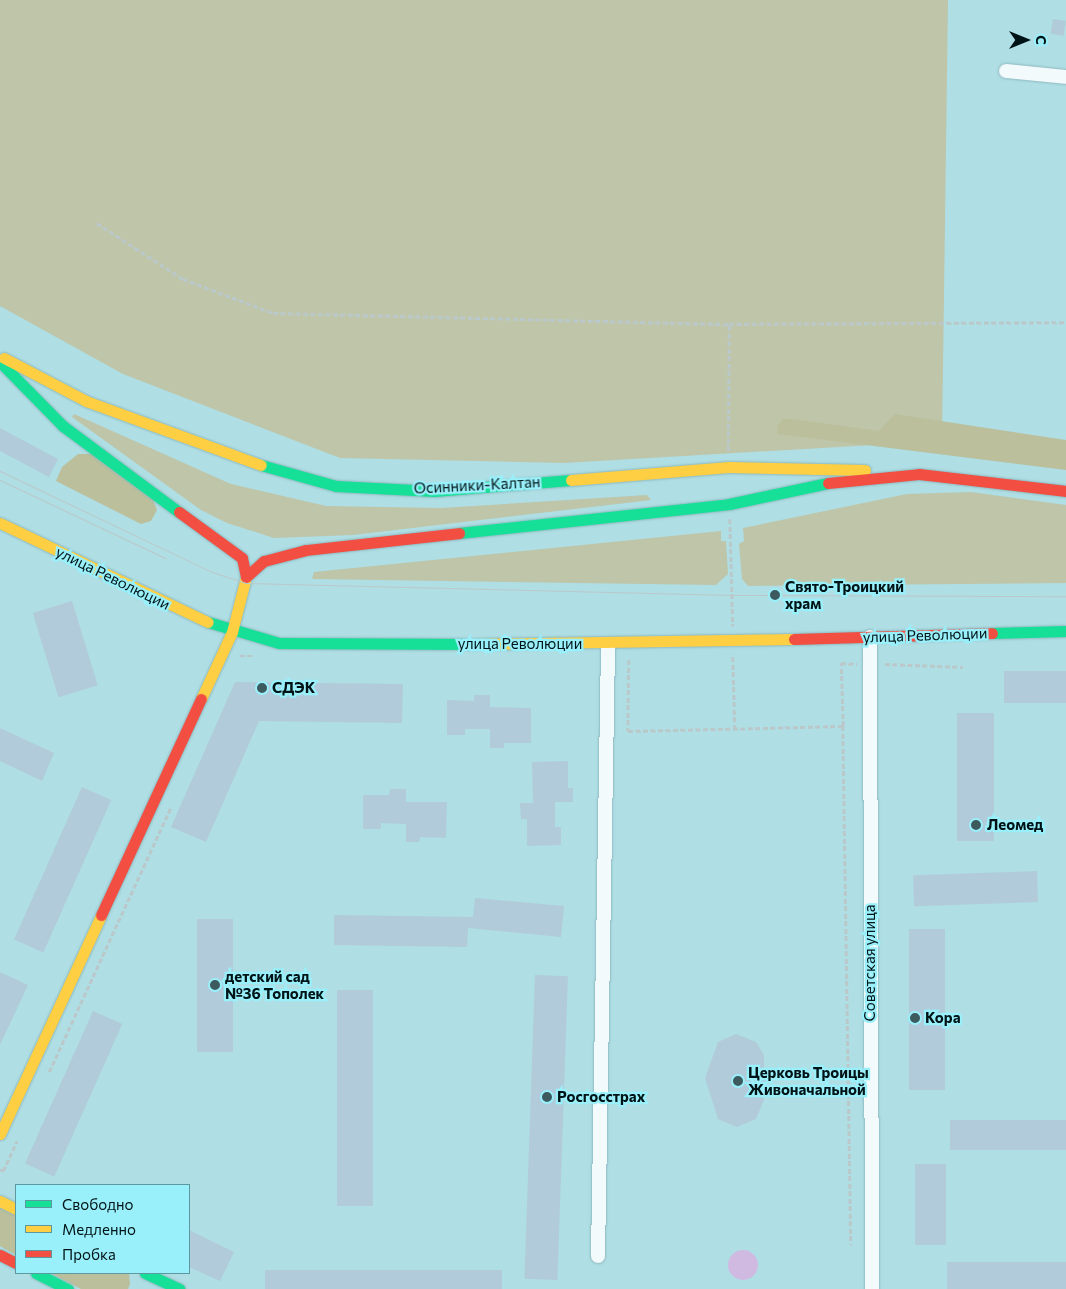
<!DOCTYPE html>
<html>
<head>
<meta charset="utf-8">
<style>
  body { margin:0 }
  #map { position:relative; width:1066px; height:1289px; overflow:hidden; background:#afdee4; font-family:Commissioner,sans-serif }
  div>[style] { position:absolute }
  .green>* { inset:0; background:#bec5a8 }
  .forest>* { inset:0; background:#bbbf9b }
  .water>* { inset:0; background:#d1bae2 }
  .round { border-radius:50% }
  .building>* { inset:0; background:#b1cbda; transform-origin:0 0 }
  .path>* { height:2.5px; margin-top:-1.25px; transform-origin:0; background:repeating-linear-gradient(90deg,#bac8ca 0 5px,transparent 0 7.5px) }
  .roads { filter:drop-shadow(0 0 1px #8db9bf) drop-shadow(0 0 1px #8db9bf) }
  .street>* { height:14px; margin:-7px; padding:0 7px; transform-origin:7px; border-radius:7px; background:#f3fafb }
  .fast>* { height:11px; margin:-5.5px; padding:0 5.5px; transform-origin:5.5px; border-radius:5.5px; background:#16e098 }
  .slow>* { height:11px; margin:-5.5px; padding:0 5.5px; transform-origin:5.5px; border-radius:5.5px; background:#ffcf43 }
  .jam>* { height:11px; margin:-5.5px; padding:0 5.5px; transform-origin:5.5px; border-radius:5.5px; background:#f24e42 }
  .tram>* { height:1px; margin:-0.5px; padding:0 0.5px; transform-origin:0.5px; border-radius:0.5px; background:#bbc8ca }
  .dots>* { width:14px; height:14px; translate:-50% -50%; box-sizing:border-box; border:2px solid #99f0fa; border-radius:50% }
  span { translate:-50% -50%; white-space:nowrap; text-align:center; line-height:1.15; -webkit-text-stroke:4.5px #99f0fa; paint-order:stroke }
  .street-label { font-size:15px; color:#001316 }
  .poi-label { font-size:15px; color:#001316; font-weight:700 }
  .left { translate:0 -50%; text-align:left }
  .legend { position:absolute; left:15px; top:1184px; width:175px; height:90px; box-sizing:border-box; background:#99f0fa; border:1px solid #5c989f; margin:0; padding:6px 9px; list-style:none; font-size:15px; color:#001316 }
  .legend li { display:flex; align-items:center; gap:10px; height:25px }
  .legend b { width:25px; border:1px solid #5c989f }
  .north { position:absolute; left:1001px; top:15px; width:50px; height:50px; -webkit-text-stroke:4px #99f0fa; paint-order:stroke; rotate:90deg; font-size:14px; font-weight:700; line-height:20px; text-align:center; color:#001316 }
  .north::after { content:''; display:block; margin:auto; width:18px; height:22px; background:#001316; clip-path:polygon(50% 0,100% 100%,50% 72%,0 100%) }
</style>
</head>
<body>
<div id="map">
  <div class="green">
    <div style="clip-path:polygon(0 0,948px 0,942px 441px,564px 463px,340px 458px,123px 374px,0 306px)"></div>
    <div style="clip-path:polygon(74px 414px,231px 484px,326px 506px,441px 508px,647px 495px,651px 500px,353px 535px,274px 538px,227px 523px,201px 510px,72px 417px)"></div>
    <div style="clip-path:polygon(971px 492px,1066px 505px,1066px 583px,748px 586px,742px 579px,739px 544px,744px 541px,743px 528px,907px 494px)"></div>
    <div style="clip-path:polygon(721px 531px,721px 541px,726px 541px,728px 574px,716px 585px,312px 579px,314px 572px)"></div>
  </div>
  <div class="forest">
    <div style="clip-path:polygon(895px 414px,1066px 440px,1066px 470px,778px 434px,777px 427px,783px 419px,792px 419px,879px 431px)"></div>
    <div style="clip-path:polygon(78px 454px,95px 454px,152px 497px,157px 510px,151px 521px,141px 524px,56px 481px,62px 467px)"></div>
    <div style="clip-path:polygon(0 1206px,16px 1214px,16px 1255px,0 1246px)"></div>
    <div style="clip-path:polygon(50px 1273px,129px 1273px,130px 1284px,128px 1289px,81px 1289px)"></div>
  </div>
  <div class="water">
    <div class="round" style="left:728px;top:1250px;width:30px;height:30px"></div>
  </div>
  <div class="building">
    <div style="left:1053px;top:19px;width:13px;height:15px;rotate:9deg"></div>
    <div style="clip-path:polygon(0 428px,58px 459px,49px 477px,0 451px)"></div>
    <div style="left:72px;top:601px;width:88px;height:41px;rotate:73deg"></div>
    <div style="left:1066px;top:671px;width:32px;height:62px;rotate:90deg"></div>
    <div style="clip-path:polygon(235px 682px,403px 684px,402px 723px,259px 721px,206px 842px,171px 827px)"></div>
    <div style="clip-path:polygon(474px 695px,490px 695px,490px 707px,531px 708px,531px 743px,504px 743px,504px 748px,490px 748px,490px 729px,465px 729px,465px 735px,447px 735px,447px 700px,474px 701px)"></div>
    <div style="left:994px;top:713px;width:128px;height:37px;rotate:90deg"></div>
    <div style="clip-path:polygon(0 728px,54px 753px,42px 781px,0 761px)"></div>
    <div style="clip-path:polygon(568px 761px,568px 788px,573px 788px,573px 802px,555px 802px,555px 827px,561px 827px,561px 845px,527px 846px,527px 819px,521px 819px,520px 803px,533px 803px,532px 762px)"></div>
    <div style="left:82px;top:787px;width:32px;height:167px;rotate:24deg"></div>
    <div style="clip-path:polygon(390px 789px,406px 789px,406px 802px,447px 802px,446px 838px,420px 837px,419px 842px,406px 842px,406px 824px,381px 823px,381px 829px,363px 829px,363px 795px,389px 795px)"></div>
    <div style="left:1037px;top:871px;width:31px;height:124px;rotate:88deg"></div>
    <div style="clip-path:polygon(475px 898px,564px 906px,561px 937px,468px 928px,467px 947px,334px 945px,334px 915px,473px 917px)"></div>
    <div style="left:197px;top:919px;width:36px;height:133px"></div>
    <div style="left:909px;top:929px;width:36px;height:161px"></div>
    <div style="clip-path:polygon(0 972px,28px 985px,0 1045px)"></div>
    <div style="left:535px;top:975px;width:33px;height:304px;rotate:2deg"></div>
    <div style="left:337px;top:990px;width:36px;height:216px"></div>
    <div style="left:93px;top:1011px;width:32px;height:167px;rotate:24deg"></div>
    <div style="clip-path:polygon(736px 1034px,756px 1042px,764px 1055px,764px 1071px,770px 1078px,764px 1086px,764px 1100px,756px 1119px,737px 1127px,718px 1119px,705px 1078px,718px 1042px)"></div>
    <div style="left:950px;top:1120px;width:116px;height:30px"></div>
    <div style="left:915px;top:1164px;width:31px;height:81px"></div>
    <div style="clip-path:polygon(189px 1230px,234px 1252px,220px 1281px,189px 1267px)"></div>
    <div style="left:947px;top:1262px;width:119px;height:27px"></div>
    <div style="left:502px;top:1270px;width:19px;height:237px;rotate:90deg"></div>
  </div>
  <div class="path">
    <div style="left:97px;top:223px;width:103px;rotate:33.1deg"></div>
    <div style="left:183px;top:279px;width:96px;rotate:20.7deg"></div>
    <div style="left:273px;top:313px;width:456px;rotate:1.4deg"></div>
    <div style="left:729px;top:324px;width:337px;rotate:-0.3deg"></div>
    <div style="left:728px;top:451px;width:127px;rotate:-89.5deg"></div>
    <div style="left:730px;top:519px;width:107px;rotate:88.4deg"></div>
    <div style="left:240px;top:656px;width:15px"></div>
    <div style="left:733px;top:657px;width:73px;rotate:88.4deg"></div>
    <div style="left:629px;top:660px;width:71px;rotate:90.8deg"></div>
    <div style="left:628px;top:731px;width:215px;rotate:-1.3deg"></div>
    <div style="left:843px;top:726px;width:63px;rotate:-91.8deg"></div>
    <div style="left:841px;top:663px;width:16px;rotate:4deg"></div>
    <div style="left:885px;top:664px;width:78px;rotate:2.2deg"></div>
    <div style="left:843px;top:726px;width:519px;rotate:89.12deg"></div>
    <div style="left:49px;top:1072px;width:292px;rotate:-65.3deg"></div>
    <div style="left:0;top:1169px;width:4px;rotate:34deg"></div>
    <div style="left:3px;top:1171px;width:33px;rotate:-65deg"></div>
  </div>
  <div class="roads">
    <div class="street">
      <div style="left:1006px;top:71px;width:60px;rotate:5.7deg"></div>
      <div style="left:870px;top:637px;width:652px;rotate:89.82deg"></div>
      <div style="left:598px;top:1256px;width:611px;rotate:-89.06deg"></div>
    </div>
    <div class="fast">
      <div style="left:0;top:362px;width:90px;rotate:45.5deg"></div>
      <div style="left:63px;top:426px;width:144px;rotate:36.6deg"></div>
      <div style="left:261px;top:465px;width:78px;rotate:15.6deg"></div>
      <div style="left:336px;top:486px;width:98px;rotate:2.9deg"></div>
      <div style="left:434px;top:491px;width:137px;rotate:-4.6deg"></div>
      <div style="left:459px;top:533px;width:272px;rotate:-6.1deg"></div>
      <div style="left:729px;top:504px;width:101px;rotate:-12deg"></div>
      <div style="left:208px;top:622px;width:74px;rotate:16.5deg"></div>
      <div style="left:279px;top:643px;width:196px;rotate:0.3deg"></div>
      <div style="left:992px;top:633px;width:74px;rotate:-1.5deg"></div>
      <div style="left:36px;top:1273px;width:36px;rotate:27deg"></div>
      <div style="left:145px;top:1273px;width:38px;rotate:25deg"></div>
    </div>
    <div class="slow">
      <div style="left:4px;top:358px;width:93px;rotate:27.7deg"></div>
      <div style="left:86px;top:401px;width:186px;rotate:20.1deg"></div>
      <div style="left:571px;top:480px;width:158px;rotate:-4.7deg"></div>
      <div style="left:728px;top:467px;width:137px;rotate:1.3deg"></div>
      <div style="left:0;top:523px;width:230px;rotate:25.5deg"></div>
      <div style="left:475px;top:644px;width:319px;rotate:-0.9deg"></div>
      <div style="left:201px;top:699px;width:74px;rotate:-65.2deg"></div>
      <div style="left:232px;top:632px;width:57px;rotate:-75.7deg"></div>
      <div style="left:0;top:1134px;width:241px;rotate:-65.2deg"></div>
      <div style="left:0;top:1201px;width:18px;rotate:27deg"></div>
    </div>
    <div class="jam">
      <div style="left:828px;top:483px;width:91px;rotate:-5.6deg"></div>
      <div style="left:919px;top:474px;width:148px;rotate:6.6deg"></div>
      <div style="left:179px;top:512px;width:78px;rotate:36.1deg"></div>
      <div style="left:242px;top:558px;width:19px;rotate:78deg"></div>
      <div style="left:246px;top:577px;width:24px;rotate:-42deg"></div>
      <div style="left:264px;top:561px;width:43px;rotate:-14.7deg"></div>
      <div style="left:306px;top:550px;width:154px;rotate:-6.3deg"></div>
      <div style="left:794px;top:639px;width:198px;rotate:-1.7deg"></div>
      <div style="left:101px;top:915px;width:238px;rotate:-65.2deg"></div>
      <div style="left:0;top:1255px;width:18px;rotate:27deg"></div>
    </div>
  </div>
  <div class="tram">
    <div style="left:0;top:471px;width:235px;rotate:25.5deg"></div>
    <div style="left:212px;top:572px;width:35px;rotate:18deg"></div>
    <div style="left:245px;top:583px;width:487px;rotate:1.4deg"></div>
    <div style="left:732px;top:595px;width:334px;rotate:0.2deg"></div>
    <div style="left:0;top:480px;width:183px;rotate:25.3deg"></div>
  </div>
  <div class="dots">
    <div style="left:775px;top:595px;background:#3d5a5e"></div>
    <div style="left:262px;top:688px;background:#3d5a5e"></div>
    <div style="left:976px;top:825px;background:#3d5a5e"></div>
    <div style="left:215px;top:985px;background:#3d5a5e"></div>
    <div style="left:915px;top:1018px;background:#3d5a5e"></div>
    <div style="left:738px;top:1081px;background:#3d5a5e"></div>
    <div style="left:547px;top:1097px;background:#3d5a5e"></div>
  </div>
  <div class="street-label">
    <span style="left:477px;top:485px;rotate:-3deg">Осинники-Калтан</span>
    <span style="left:113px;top:578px;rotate:26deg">улица Революции</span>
    <span style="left:925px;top:635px;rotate:-2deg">улица Революции</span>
    <span style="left:520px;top:644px">улица Революции</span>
    <span style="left:870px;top:963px;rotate:-90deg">Советская улица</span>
  </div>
  <div class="poi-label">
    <span class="left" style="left:785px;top:595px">Свято-Троицкий<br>храм</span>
    <span class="left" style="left:272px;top:688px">СДЭК</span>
    <span class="left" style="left:987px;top:825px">Леомед</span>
    <span class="left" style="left:225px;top:985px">детский сад<br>№36 Тополек</span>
    <span class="left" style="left:925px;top:1018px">Кора</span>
    <span class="left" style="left:748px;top:1081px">Церковь Троицы<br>Живоначальной</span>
    <span class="left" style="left:557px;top:1097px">Росгосстрах</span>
  </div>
  <ul class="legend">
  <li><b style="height:6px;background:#16e098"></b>Свободно</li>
  <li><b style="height:6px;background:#ffcf43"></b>Медленно</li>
  <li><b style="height:6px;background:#f24e42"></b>Пробка</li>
  </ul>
  <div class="north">С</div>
</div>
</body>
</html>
